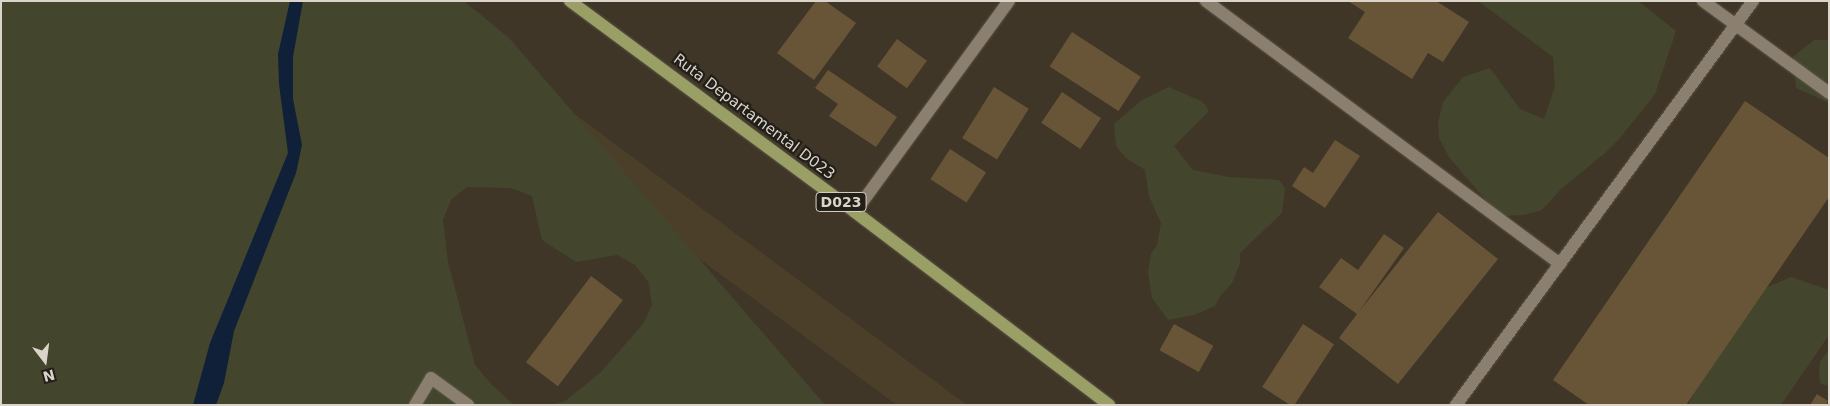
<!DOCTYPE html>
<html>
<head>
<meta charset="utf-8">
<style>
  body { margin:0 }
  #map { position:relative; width:1830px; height:406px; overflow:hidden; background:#3f3627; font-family:"DejaVu Sans",sans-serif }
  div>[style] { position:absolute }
  .built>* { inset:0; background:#4c3f2a }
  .green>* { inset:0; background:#43462c }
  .water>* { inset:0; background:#0f2038 }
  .building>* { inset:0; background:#685537; transform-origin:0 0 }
  .roads { filter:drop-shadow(0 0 1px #5c5447) drop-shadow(0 0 1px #5c5447) }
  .service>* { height:12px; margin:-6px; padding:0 6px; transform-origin:6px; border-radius:6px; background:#8b806f }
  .minor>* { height:12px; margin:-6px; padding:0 6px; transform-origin:6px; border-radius:6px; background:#8b806f }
  .primary>* { height:12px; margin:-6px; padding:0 6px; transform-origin:6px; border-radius:6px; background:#9a9f65 }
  span { translate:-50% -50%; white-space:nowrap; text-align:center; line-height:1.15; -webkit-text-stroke:4.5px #221e18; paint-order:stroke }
  .shield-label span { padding:1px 4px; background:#221e18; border:1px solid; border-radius:4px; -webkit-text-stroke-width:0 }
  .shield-label { font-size:14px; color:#dad4cb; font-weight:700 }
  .street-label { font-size:15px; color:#dad4cb }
  .frame { position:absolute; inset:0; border:2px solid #dad4cb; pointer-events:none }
  .north { position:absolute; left:20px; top:336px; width:50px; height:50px; -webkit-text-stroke:4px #221e18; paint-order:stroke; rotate:165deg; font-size:14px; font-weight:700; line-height:20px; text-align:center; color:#dad4cb }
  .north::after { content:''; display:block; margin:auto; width:18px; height:22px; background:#dad4cb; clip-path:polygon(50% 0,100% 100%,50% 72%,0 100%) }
</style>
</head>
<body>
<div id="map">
  <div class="built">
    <div style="clip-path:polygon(351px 1px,422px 1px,967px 405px,897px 405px)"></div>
  </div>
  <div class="green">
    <div style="clip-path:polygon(1px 1px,464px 1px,509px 38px,825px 405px,550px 405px,565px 401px,600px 373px,643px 324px,652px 305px,649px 283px,635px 265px,617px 255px,576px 262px,542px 240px,532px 196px,511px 188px,467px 187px,451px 200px,443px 220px,448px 262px,475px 365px,491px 384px,514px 405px,1px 405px)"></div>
    <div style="clip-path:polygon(1478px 1px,1638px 1px,1676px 31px,1655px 94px,1620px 138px,1605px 153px,1560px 190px,1542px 210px,1523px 215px,1506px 216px,1489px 204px,1449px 157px,1439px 138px,1438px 123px,1443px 102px,1463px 77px,1490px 68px,1520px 109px,1544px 119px,1555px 86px,1553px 57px)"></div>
    <div style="clip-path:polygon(1814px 40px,1829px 40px,1829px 103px,1796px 88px,1793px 57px)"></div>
    <div style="clip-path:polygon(1169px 87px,1203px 102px,1209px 111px,1174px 146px,1193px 170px,1229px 177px,1279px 180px,1285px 188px,1282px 213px,1240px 253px,1240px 264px,1232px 283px,1220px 296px,1215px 306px,1194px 315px,1168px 320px,1152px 298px,1148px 272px,1151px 254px,1157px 245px,1161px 223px,1149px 196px,1145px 170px,1126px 158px,1116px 146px,1114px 124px,1142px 100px)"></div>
    <div style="clip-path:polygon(1791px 277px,1829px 290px,1829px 335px,1781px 405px,1688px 405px,1728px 326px,1754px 293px)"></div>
    <div style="clip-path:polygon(1829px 349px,1829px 386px,1820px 383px,1819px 372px,1820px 362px)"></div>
  </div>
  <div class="water">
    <div style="clip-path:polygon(290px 1px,303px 1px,293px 57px,293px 99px,302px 145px,296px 173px,234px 331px,224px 383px,216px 405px,193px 405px,210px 343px,288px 153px,279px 84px,278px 54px)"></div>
  </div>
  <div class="building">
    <div style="clip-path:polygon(816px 1px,825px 1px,856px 23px,814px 80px,777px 53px)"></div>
    <div style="clip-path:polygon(1348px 1px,1436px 1px,1469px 22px,1443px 62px,1428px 53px,1412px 79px,1348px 38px,1365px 12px)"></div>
    <div style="left:1072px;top:32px;width:82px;height:41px;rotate:33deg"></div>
    <div style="left:897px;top:39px;width:37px;height:34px;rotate:36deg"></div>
    <div style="clip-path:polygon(828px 70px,897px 117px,876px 147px,829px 116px,838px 104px,815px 88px)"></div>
    <div style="left:994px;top:87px;width:41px;height:60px;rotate:32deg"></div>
    <div style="left:1062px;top:92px;width:47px;height:37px;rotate:34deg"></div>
    <div style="clip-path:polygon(1745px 101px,1829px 158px,1829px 197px,1686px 405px,1589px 405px,1553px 380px)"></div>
    <div style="clip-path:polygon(1335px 140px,1360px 156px,1325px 208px,1292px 186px,1304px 167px,1313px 173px)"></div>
    <div style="left:950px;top:149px;width:43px;height:36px;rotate:33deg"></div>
    <div style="clip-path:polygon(1438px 212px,1498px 259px,1398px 384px,1339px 338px,1357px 314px,1319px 287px,1341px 258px,1358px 270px,1384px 234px,1404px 248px,1358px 313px)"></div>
    <div style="left:591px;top:276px;width:40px;height:108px;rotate:37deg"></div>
    <div style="left:1174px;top:324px;width:45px;height:30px;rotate:29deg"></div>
    <div style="left:1303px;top:324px;width:37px;height:75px;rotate:33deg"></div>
    <div style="clip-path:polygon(1817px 394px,1828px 401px,1826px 405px,1810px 405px)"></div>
  </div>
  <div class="roads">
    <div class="service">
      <div style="left:415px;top:405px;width:31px;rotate:-59deg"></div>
      <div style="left:431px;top:378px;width:46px;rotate:36.1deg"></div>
    </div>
    <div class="minor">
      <div style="left:1206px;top:1px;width:441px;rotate:36.6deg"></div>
      <div style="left:1703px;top:1px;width:156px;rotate:36.1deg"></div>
      <div style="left:855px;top:212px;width:261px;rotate:-53.9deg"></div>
      <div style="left:1456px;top:405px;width:501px;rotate:-53.68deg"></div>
    </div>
    <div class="primary">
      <div style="left:570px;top:1px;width:355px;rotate:36.5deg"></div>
      <div style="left:855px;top:212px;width:319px;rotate:37.2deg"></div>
    </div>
  </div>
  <div class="shield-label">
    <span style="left:841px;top:202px">D023</span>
  </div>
  <div class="street-label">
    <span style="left:754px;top:117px;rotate:37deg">Ruta Departamental D023</span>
  </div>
  <div class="frame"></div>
  <div class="north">N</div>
</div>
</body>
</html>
